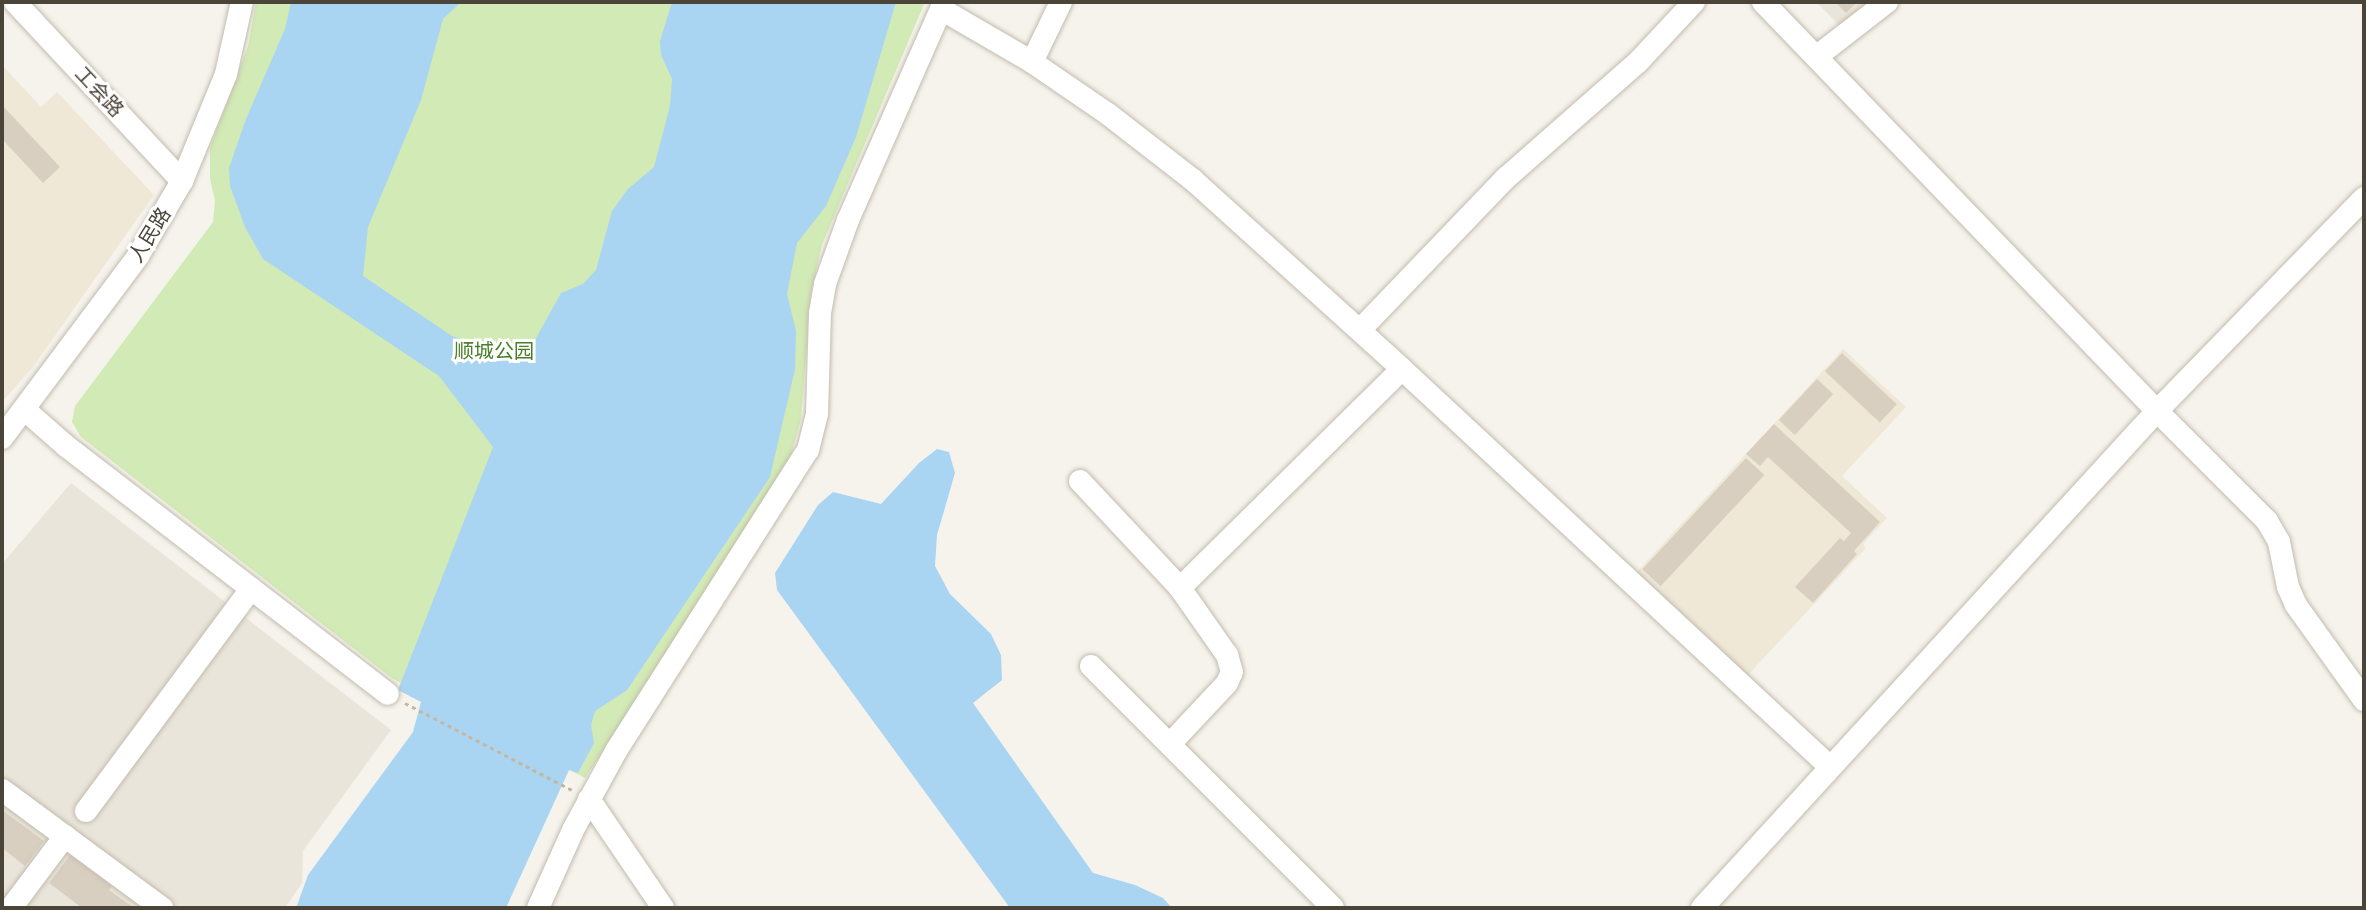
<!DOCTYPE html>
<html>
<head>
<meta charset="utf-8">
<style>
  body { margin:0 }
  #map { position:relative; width:2366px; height:910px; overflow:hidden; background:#f6f3ec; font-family:"Fira Sans","Noto Sans SC",sans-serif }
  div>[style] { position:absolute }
  .residential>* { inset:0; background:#eae5da }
  .education>* { inset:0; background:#efe8d6 }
  .green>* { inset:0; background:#d2eab5 }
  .water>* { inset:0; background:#a9d4f2 }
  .building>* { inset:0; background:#d8cfc1; transform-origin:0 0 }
  .path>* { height:3px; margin-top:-1.5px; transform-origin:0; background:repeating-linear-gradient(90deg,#c4b79f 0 4px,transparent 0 8px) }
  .roads { filter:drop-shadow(0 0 2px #c2bbae) drop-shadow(0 0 2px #c2bbae) }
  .minor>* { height:22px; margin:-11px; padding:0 11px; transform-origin:11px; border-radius:11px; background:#fff }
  span { translate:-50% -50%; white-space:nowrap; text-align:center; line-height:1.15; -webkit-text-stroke:6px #fff; paint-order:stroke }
  .street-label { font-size:20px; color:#4b4439 }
  .park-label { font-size:20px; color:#4a7f2a }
  .frame { position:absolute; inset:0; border:4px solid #4b4439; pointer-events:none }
</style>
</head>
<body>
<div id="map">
  <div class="residential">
    <div style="clip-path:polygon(1816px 2px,1876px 2px,1842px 28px)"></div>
    <div style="clip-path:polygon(71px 483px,391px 730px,303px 851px,302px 883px,285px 908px,2px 908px,2px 564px)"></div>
  </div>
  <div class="education">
    <div style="clip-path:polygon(2px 65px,41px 107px,57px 92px,154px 195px,33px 367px,2px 402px)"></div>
    <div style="clip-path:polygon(1843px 349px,1906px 407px,1842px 476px,1887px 518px,1863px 544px,1866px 548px,1747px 676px,1636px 573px)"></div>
  </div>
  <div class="green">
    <div style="clip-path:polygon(256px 2px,925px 2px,822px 245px,811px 293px,801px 419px,786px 473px,585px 778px,393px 679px,81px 437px,72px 422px,75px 406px,213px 222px,215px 201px,210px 179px,210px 148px,248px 46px)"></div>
  </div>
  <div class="water">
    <div style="clip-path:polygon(291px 2px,461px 2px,443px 19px,421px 100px,368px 227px,363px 276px,452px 336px,519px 359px,529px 351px,561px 293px,583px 284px,596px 270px,612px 211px,628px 189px,654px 167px,670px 106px,672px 79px,661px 55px,660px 41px,672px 2px,896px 2px,856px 137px,826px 206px,797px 243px,787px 294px,796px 331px,795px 369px,770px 477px,627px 690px,595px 711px,591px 725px,594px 743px,578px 773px,569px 770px,506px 908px,296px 908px,308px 875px,413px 732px,421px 702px,398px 690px,493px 447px,439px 376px,263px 259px,245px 227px,230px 186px,229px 168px,246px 119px,285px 29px)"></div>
    <div style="clip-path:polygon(937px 449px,949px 452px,955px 473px,937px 535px,935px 566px,950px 594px,991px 634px,1001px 655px,1002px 680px,973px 703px,1093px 873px,1135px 885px,1163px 898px,1172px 908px,1010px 908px,777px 590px,775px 573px,818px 505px,833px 492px,881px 504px,919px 463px)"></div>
  </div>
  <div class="building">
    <div style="clip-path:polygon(1835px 2px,1857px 2px,1846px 13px)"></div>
    <div style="clip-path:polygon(2px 105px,60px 167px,43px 183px,2px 139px)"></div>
    <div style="left:1842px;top:353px;width:75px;height:25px;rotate:43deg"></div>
    <div style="left:1817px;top:379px;width:22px;height:56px;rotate:43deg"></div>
    <div style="clip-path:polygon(1774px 424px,1880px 522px,1854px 551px,1857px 554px,1813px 603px,1795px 587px,1840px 538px,1844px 541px,1851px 533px,1768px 457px,1760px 466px,1746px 454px)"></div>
    <div style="left:1746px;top:458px;width:25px;height:152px;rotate:43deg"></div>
    <div style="clip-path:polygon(2px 810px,44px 841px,25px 866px,2px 848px)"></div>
    <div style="clip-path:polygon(70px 855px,112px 886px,109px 890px,134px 908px,82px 908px,49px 883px)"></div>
  </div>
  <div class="path">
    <div style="left:405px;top:703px;width:188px;rotate:27.5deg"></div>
  </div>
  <div class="roads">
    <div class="minor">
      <div style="left:15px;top:2px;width:245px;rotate:47deg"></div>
      <div style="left:1763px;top:2px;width:568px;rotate:46.07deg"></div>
      <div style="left:2157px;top:411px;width:156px;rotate:45deg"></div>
      <div style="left:2267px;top:521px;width:24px;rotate:60deg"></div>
      <div style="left:2279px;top:542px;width:46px;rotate:78.7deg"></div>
      <div style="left:2288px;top:587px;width:20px;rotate:66deg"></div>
      <div style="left:2296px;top:605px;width:117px;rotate:54.4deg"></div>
      <div style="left:941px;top:9px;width:105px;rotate:30.2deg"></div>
      <div style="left:1032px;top:62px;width:92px;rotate:34.4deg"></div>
      <div style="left:1108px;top:114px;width:108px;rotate:37.8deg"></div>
      <div style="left:1193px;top:180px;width:263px;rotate:42.1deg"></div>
      <div style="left:1388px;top:356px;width:604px;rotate:42.92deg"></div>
      <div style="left:1816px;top:57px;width:90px;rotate:-37.8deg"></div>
      <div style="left:1032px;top:62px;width:67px;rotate:-64.2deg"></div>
      <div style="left:1360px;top:330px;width:211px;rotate:-46.2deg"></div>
      <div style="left:1506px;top:178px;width:176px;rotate:-41.3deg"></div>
      <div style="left:1638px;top:62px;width:82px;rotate:-47deg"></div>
      <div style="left:25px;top:410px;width:55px;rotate:41.3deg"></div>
      <div style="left:66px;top:446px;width:406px;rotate:37.6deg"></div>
      <div style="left:2px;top:438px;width:227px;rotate:-53.2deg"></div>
      <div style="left:138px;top:256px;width:87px;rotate:-59.6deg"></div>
      <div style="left:182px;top:181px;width:116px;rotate:-67.6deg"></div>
      <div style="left:226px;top:74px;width:74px;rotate:-77.5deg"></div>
      <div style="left:1080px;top:481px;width:146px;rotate:46.9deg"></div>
      <div style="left:1180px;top:588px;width:312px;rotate:-44.6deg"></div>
      <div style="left:1091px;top:666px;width:342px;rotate:45deg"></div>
      <div style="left:1170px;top:744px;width:83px;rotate:-46.9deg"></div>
      <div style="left:1227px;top:683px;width:12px;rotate:-66deg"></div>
      <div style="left:1232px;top:672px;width:18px;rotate:-106deg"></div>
      <div style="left:1227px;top:655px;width:82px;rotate:-125deg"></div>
      <div style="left:2px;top:790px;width:199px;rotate:36.4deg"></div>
      <div style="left:589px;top:799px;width:132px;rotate:55.8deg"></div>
      <div style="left:86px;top:811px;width:277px;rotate:-53.4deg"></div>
      <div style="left:11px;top:908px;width:90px;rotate:-53.1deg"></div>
      <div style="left:538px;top:908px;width:85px;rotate:-65.8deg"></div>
      <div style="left:573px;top:830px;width:90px;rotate:-61.4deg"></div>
      <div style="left:616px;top:751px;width:357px;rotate:-57.5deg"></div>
      <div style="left:808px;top:450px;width:37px;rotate:-76deg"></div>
      <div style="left:817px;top:414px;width:101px;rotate:-88.3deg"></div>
      <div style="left:820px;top:313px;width:29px;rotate:-80deg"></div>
      <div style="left:825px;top:284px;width:68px;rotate:-70.2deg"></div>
      <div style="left:848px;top:220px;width:238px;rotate:-66.2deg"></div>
      <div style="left:1702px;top:908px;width:674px;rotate:-47.53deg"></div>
      <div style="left:2157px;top:411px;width:297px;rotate:-45.8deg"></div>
    </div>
  </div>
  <div class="street-label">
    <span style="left:99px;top:92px;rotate:47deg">工会路</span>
    <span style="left:150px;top:235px;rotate:-58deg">人民路</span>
  </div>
  <div class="park-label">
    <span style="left:494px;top:351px">顺城公园</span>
  </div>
  <div class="frame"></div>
</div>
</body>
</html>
